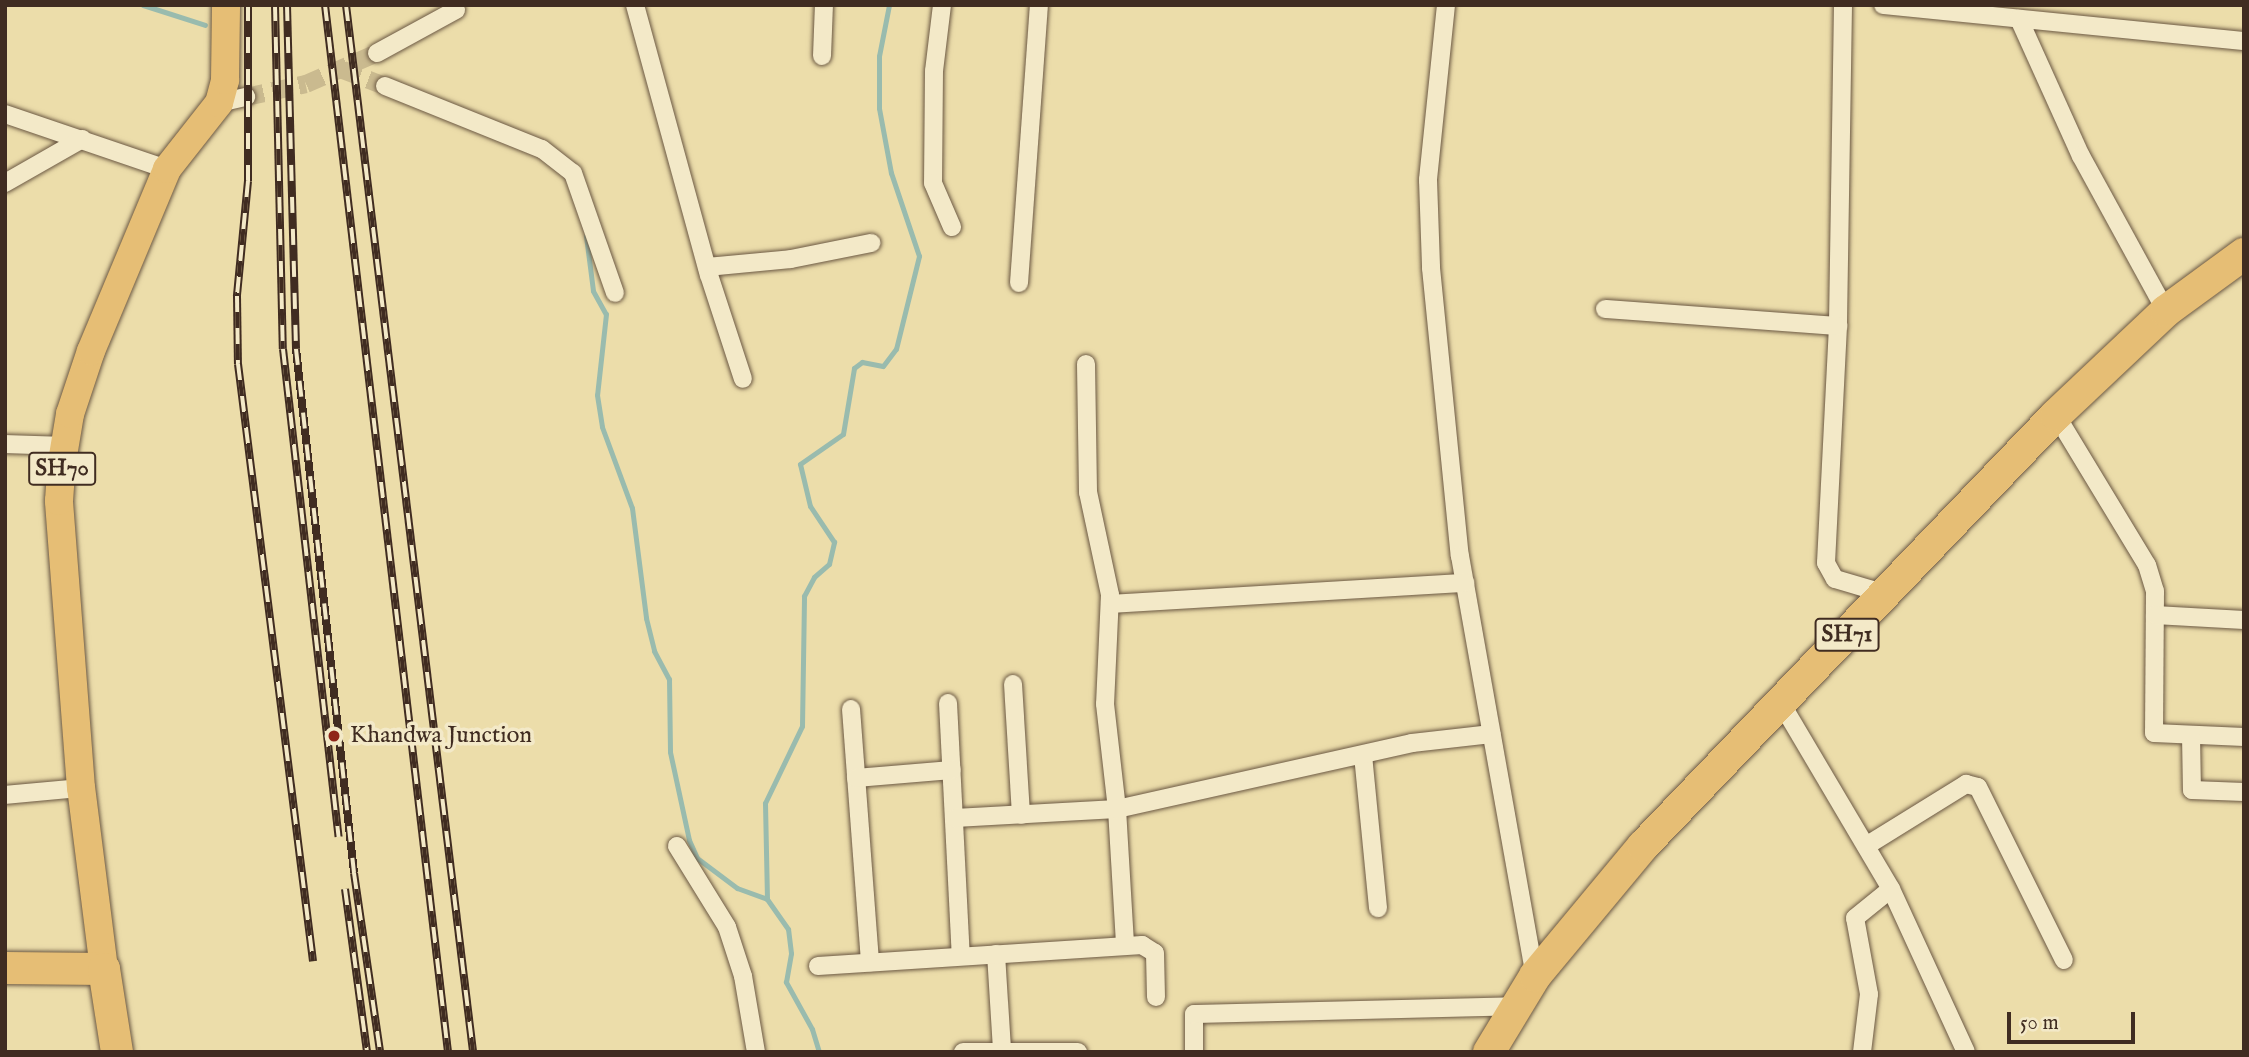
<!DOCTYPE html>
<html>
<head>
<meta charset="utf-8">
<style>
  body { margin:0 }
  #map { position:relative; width:2249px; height:1057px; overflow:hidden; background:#ecddaa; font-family:"IM FELL English",serif }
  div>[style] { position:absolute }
  .stream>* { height:5px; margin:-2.5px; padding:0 2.5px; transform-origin:2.5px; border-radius:2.5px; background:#99bbae }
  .street-tunnel>* { height:18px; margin-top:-9px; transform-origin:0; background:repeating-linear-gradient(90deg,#caba8f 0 18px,transparent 0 27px) }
  .roads { filter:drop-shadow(0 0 2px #6b5843) drop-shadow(0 0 2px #6b5843) }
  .street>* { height:18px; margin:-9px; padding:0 9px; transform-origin:9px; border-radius:9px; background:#f3e9c8 }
  .primary>* { height:28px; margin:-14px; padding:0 14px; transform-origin:14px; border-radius:14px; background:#e6be75 }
  .highway>* { height:32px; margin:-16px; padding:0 16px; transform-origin:16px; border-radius:16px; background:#e6be75 }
  .rail>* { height:8px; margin-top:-4px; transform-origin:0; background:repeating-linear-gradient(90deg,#f3e9c8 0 16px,#402c21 0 32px); box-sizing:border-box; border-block:2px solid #402c21 }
  .dots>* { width:19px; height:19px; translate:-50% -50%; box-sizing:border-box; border:4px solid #f3e9c8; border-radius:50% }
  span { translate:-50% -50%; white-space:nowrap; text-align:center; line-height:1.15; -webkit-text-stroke:7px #f3e9c8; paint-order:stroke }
  .shield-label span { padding:2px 5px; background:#f3e9c8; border:2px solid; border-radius:5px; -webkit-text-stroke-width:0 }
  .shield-label { font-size:23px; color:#402c21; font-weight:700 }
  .poi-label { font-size:24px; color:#402c21 }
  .left { translate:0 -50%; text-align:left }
  .frame { position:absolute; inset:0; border:7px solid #402c21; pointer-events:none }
  .scale { position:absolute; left:2007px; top:1012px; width:128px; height:32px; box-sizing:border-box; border:4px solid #402c21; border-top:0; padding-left:9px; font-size:21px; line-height:24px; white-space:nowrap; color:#402c21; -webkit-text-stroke:5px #f3e9c8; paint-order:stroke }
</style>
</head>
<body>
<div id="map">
  <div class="stream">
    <div style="left:143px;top:5px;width:65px;rotate:17.9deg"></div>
    <div style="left:586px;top:236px;width:55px;rotate:82.7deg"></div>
    <div style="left:593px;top:291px;width:26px;rotate:61deg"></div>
    <div style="left:606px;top:314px;width:81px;rotate:96.3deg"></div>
    <div style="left:597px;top:395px;width:32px;rotate:81deg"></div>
    <div style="left:602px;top:427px;width:86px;rotate:69.7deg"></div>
    <div style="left:632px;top:508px;width:111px;rotate:82.7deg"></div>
    <div style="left:646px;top:618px;width:34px;rotate:76deg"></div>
    <div style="left:654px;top:651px;width:32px;rotate:62deg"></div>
    <div style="left:669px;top:679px;width:73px;rotate:89.2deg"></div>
    <div style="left:670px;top:752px;width:90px;rotate:77.8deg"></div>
    <div style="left:689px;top:840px;width:20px;rotate:66deg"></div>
    <div style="left:697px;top:858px;width:50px;rotate:36.9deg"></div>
    <div style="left:737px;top:888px;width:32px;rotate:20deg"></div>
    <div style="left:819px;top:1052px;width:24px;rotate:-107deg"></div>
    <div style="left:812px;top:1029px;width:54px;rotate:-119deg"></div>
    <div style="left:786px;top:982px;width:29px;rotate:-80deg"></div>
    <div style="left:791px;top:953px;width:24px;rotate:-97deg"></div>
    <div style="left:788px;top:929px;width:37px;rotate:-125deg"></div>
    <div style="left:767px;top:899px;width:96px;rotate:-91.2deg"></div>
    <div style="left:765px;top:803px;width:85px;rotate:-64.3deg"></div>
    <div style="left:802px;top:726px;width:130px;rotate:-89.1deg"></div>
    <div style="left:804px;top:596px;width:21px;rotate:-62deg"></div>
    <div style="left:814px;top:577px;width:20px;rotate:-41deg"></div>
    <div style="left:829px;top:564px;width:23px;rotate:-77deg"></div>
    <div style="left:834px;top:542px;width:43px;rotate:-123.7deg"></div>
    <div style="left:810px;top:506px;width:43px;rotate:-103.4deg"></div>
    <div style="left:800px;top:464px;width:52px;rotate:-34.9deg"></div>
    <div style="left:843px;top:434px;width:67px;rotate:-80.5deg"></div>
    <div style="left:854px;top:368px;width:10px;rotate:-37deg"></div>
    <div style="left:862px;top:362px;width:21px;rotate:11deg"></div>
    <div style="left:883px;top:366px;width:21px;rotate:-53deg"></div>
    <div style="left:896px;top:349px;width:96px;rotate:-76.1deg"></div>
    <div style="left:919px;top:256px;width:88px;rotate:-108.6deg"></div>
    <div style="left:891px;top:173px;width:66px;rotate:-100.5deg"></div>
    <div style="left:879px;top:108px;width:52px;rotate:-90deg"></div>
    <div style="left:879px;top:56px;width:52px;rotate:-78.9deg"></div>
  </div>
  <div class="street-tunnel">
    <div style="left:343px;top:70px;width:45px;rotate:20.9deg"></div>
    <div style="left:246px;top:97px;width:61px;rotate:-12.2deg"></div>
    <div style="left:306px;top:84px;width:77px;rotate:-23.6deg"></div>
  </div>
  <div class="roads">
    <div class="street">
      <div style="left:635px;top:5px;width:280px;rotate:74.7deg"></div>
      <div style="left:709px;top:275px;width:109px;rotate:71.9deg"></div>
      <div style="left:942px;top:5px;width:66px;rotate:96.9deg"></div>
      <div style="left:934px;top:71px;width:112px;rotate:90.5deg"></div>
      <div style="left:933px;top:183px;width:48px;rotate:66.6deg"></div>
      <div style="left:1446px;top:5px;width:176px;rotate:95.9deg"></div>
      <div style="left:1428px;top:180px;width:88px;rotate:88deg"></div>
      <div style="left:1431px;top:268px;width:289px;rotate:84.3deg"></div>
      <div style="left:1460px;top:556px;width:427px;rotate:79.9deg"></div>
      <div style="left:1843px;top:5px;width:321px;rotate:90.9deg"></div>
      <div style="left:1838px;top:326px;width:237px;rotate:92.9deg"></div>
      <div style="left:1826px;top:563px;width:18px;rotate:61deg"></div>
      <div style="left:1835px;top:579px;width:53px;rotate:16.4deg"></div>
      <div style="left:1883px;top:5px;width:363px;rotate:5.7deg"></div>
      <div style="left:2019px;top:19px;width:150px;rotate:65.7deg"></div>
      <div style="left:2081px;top:156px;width:177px;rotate:61.3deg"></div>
      <div style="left:377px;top:53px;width:90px;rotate:-28.6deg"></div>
      <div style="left:822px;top:56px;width:51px;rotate:-87.8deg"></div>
      <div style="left:385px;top:86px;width:169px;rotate:21.9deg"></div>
      <div style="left:542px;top:149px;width:39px;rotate:38deg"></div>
      <div style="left:573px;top:173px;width:127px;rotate:70.7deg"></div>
      <div style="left:219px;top:103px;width:28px;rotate:-13deg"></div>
      <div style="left:5px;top:114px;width:171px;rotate:18.8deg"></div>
      <div style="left:5px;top:183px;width:89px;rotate:-29.7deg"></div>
      <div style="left:707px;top:267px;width:84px;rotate:-5.4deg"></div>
      <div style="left:791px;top:259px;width:82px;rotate:-11.3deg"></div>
      <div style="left:1019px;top:283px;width:279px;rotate:-85.9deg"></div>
      <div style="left:1605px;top:309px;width:234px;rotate:4.2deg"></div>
      <div style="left:1086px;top:364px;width:128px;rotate:89.1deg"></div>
      <div style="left:1088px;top:492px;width:105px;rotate:77.9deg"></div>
      <div style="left:1110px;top:595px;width:109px;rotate:92.6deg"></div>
      <div style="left:1105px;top:704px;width:106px;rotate:83.5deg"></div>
      <div style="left:1117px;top:809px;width:136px;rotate:86.6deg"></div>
      <div style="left:2056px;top:415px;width:175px;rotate:58.8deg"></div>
      <div style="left:2147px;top:565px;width:27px;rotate:73deg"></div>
      <div style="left:2155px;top:591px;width:142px;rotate:90.4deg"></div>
      <div style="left:2154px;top:733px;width:90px;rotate:2.5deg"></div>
      <div style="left:5px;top:444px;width:60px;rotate:1.9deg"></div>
      <div style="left:1110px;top:604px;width:356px;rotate:-3.4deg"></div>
      <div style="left:2155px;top:615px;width:89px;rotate:3.2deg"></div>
      <div style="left:1013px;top:684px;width:131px;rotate:86.5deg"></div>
      <div style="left:948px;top:703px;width:253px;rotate:87.1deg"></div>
      <div style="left:1781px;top:703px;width:216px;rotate:59.4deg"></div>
      <div style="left:1891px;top:889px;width:179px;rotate:65.3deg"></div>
      <div style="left:851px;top:709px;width:254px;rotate:85.7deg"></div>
      <div style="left:2191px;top:735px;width:55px;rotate:89deg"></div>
      <div style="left:2192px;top:790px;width:52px;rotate:2.2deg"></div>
      <div style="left:1363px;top:755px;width:154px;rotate:84.4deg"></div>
      <div style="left:856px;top:778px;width:96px;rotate:-4.8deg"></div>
      <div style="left:5px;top:795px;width:76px;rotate:-5.3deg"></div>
      <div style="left:955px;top:818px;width:162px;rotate:-3.2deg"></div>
      <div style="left:1117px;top:809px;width:302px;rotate:-12.6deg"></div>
      <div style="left:1412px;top:743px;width:80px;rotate:-6.5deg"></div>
      <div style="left:677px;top:846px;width:95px;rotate:58.3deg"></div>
      <div style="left:727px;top:927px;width:52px;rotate:71.9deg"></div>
      <div style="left:743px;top:976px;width:77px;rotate:80.3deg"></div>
      <div style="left:1866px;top:846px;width:118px;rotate:-31.8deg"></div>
      <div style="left:1966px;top:784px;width:12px;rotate:14deg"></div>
      <div style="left:1978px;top:787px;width:193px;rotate:63.6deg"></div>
      <div style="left:996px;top:954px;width:96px;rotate:86.4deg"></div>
      <div style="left:818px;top:966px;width:325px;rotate:-3.7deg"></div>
      <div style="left:1142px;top:945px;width:15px;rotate:32deg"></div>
      <div style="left:1155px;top:953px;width:44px;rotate:88.7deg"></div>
      <div style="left:963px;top:1052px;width:115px"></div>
      <div style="left:1194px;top:1052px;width:38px;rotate:-90deg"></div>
      <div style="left:1194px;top:1014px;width:322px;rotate:-1.4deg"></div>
      <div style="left:1862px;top:1052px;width:58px;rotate:-83.1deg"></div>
      <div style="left:1869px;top:994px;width:77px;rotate:-100.4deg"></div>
      <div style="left:1855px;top:918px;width:46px;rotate:-38.9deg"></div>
    </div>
    <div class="primary">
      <div style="left:104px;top:969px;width:182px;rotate:-97.2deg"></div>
      <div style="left:81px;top:788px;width:288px;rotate:-94.4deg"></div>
      <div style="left:59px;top:501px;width:39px;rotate:-86deg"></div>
      <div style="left:62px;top:462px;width:49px;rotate:-80.5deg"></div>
      <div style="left:70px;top:414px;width:66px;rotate:-71.6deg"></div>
      <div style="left:91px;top:351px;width:197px;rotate:-67.3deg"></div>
      <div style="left:167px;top:169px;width:84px;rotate:-51.8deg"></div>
      <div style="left:219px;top:103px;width:24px;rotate:-75deg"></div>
      <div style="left:225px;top:80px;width:75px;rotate:-89.2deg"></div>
    </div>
    <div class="highway">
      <div style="left:5px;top:968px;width:99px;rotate:0.6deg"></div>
      <div style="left:104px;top:969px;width:84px;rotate:81.1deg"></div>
      <div style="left:1489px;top:1052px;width:89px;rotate:-58.8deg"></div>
      <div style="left:1535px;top:976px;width:169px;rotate:-50.3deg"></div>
      <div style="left:1643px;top:846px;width:597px;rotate:-46.22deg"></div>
      <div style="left:2056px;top:415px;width:151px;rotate:-43.4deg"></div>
      <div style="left:2166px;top:311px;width:97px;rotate:-36.2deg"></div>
    </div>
  </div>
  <div class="rail">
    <div style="left:248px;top:5px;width:176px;rotate:90deg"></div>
    <div style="left:248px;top:181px;width:116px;rotate:95.5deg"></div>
    <div style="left:237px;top:296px;width:68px;rotate:89.2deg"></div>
    <div style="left:238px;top:364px;width:602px;rotate:82.84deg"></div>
    <div style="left:275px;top:5px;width:344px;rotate:88.7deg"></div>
    <div style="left:283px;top:349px;width:491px;rotate:83.5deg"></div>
    <div style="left:287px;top:5px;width:344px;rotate:88.5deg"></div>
    <div style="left:296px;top:349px;width:527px;rotate:83.68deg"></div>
    <div style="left:354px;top:873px;width:181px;rotate:81.7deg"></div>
    <div style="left:325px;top:5px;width:1054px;rotate:83.3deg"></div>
    <div style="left:346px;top:5px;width:1055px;rotate:83.08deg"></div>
    <div style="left:345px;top:889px;width:164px;rotate:82.3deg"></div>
  </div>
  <div class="dots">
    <div style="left:334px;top:736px;background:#8f2418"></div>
  </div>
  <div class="shield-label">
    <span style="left:62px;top:469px">SH70</span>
    <span style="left:1847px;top:635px">SH71</span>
  </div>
  <div class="poi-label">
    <span class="left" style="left:350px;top:736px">Khandwa Junction</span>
  </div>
  <div class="frame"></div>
  <div class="scale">50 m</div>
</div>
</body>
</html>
